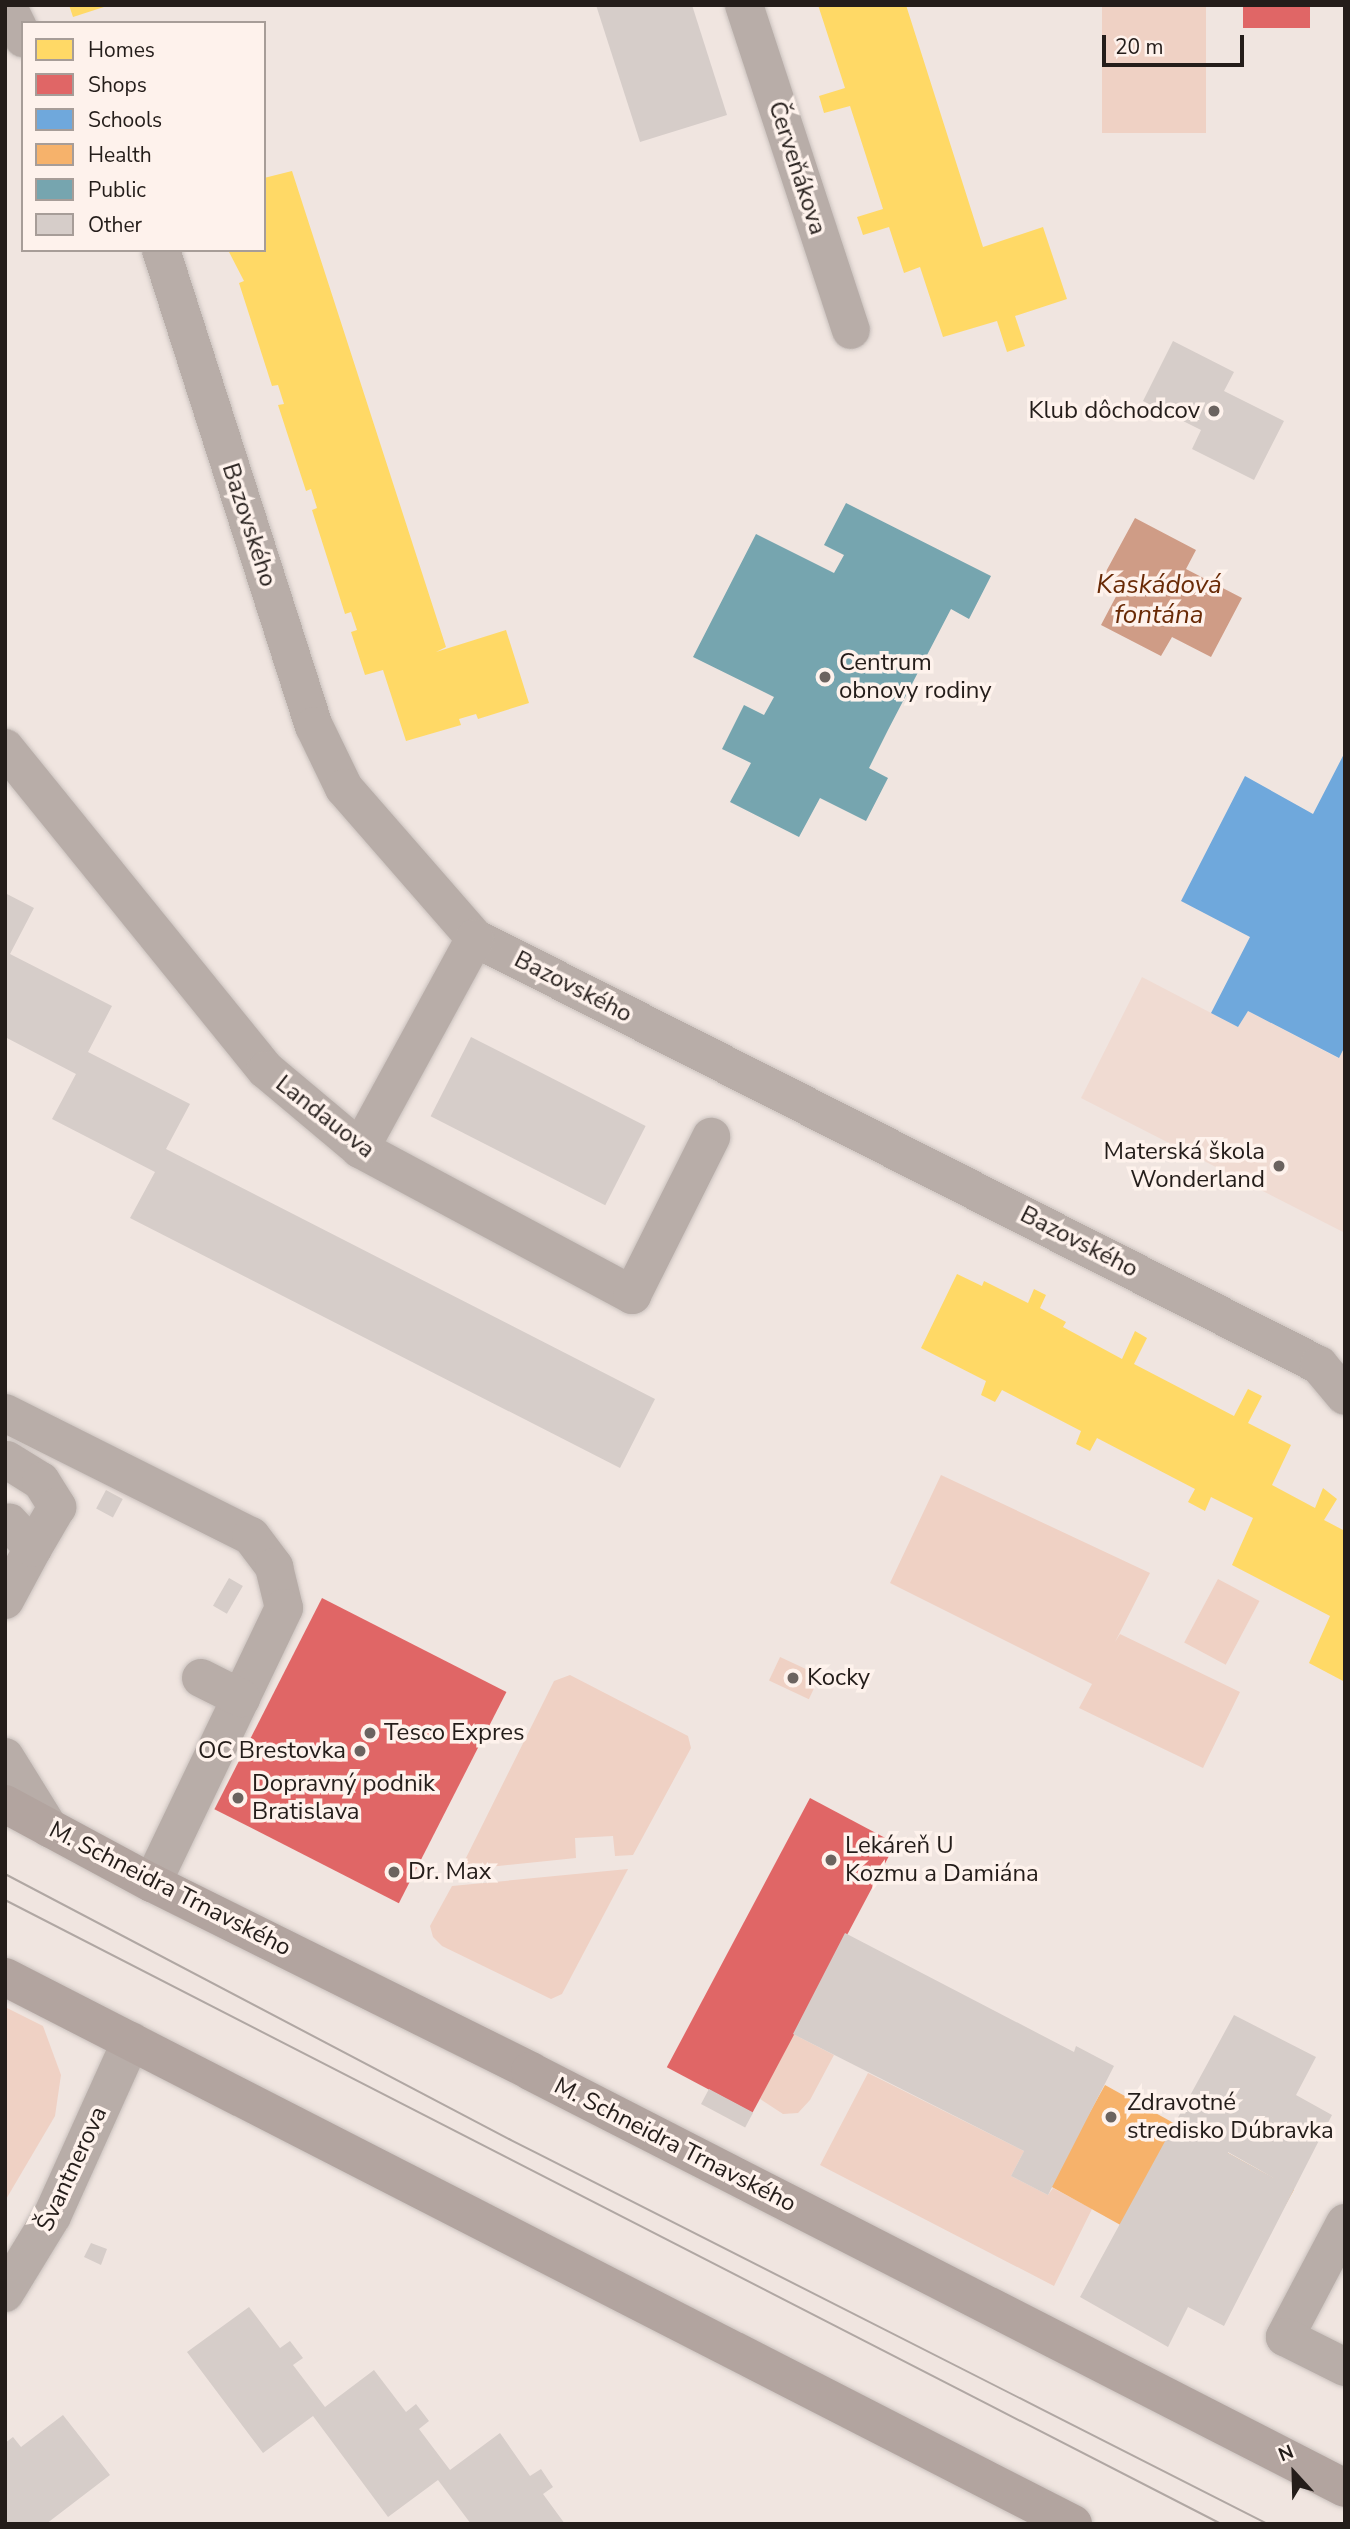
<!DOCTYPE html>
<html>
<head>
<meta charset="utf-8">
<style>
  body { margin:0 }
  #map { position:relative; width:1350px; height:2529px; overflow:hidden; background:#f0e5e0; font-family:"Nunito Sans",sans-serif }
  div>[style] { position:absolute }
  .built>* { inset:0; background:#f0dbd2 }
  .green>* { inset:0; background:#efd1c4; transform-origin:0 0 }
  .water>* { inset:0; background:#cf9c86 }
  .homes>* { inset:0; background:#ffd966 }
  .shops>* { inset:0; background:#e06666; transform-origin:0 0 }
  .schools>* { inset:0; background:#6fa8dc }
  .health>* { inset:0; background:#f6b26b; transform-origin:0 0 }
  .public>* { inset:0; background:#76a5af }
  .building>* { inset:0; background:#d6cdc9; transform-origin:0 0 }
  .roads { filter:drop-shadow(0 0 2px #cac2be) drop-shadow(0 0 2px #cac2be) }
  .minor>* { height:38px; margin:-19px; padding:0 19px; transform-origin:19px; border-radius:19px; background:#b8ada8 }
  .major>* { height:38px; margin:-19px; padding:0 19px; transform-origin:19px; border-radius:19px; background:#b2a49f }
  .tram>* { height:2px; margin:-1px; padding:0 1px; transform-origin:1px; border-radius:1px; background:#b0a7a3 }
  .dots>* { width:19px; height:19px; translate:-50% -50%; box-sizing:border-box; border:4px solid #fef2ec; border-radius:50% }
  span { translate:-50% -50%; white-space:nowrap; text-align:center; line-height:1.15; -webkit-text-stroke:7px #fef2ec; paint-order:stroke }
  .street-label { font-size:24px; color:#241d1a }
  .poi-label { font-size:24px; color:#241d1a }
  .right { translate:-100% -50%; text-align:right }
  .left { translate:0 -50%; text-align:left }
  .water-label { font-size:26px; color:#692a06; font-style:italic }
  .frame { position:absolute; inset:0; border:7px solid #241d1a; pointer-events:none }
  .legend { position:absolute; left:21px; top:21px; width:245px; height:231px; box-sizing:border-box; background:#fef2ec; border:2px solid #a79d98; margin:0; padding:9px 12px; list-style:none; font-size:21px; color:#241d1a }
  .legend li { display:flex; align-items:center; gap:14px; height:35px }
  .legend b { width:35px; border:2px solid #a79d98 }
  .north { position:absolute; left:1259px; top:2438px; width:70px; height:70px; -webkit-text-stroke:5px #fef2ec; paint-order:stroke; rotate:338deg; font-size:19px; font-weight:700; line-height:28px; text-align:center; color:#241d1a }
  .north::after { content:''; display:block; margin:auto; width:24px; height:32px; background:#241d1a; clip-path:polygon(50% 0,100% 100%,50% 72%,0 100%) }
  .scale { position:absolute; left:1102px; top:35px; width:142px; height:32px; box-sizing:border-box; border:4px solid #241d1a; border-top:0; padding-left:9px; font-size:21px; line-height:24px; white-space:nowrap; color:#241d1a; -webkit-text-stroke:5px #fef2ec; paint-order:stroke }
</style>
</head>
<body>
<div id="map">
  <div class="built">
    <div style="clip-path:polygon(1142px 977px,1238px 1027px,1248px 1011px,1338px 1058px,1345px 1046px,1345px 1233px,1081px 1098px)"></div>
  </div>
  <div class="green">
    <div style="left:1102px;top:5px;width:104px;height:128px"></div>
    <div style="clip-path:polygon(941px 1475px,1150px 1573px,1115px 1642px,1120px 1634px,1240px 1692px,1203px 1768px,1079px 1708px,1092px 1684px,890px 1583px)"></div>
    <div style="left:1218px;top:1579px;width:47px;height:72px;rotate:28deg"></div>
    <div style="left:780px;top:1657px;width:44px;height:26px;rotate:25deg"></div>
    <div style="clip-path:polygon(570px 1675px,688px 1736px,691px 1748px,633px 1855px,615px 1856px,613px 1836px,575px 1838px,576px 1858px,460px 1870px,554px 1681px)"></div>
    <div style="clip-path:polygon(628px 1869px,562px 1994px,551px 1999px,442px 1946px,433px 1937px,430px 1926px,452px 1886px)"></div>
    <div style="clip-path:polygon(5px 2007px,43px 2026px,61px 2075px,55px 2116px,5px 2201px)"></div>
    <div style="clip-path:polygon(793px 2034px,834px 2055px,810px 2100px,798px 2113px,783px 2114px,760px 2099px)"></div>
    <div style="clip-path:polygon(868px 2073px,1024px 2151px,1011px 2176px,1048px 2195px,1053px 2188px,1092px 2209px,1054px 2286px,820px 2165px)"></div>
  </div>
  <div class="water">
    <div style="clip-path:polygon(1135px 518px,1196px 550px,1186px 569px,1242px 598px,1211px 657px,1172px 637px,1161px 656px,1101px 625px,1121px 587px,1103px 577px)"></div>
  </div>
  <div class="homes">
    <div style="clip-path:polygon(69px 5px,107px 5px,107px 6px,73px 17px)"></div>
    <div style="clip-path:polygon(818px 5px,906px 5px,983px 247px,1043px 227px,1067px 299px,1015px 316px,1025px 346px,1007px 352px,997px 321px,943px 337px,920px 267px,904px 273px,889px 227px,863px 235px,857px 217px,883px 209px,850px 106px,824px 113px,819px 96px,845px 88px)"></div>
    <div style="clip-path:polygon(292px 171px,446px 647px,436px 652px,506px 630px,529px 703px,478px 719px,476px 714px,459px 719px,461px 725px,406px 741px,383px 670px,365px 675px,351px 632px,357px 630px,351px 612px,345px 614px,312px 510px,317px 508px,311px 489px,306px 491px,278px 405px,284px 404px,278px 385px,272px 386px,239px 283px,244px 281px,228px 250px,264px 250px,264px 178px)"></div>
    <div style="clip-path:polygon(957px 1274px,982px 1286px,984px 1281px,1028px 1303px,1034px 1289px,1046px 1295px,1040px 1308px,1066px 1322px,1063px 1327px,1122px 1359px,1135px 1331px,1147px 1338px,1134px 1364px,1234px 1416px,1248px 1389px,1262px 1396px,1248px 1423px,1291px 1445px,1272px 1485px,1315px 1508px,1323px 1488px,1337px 1499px,1324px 1520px,1345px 1531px,1345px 1682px,1309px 1663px,1330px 1616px,1232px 1565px,1253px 1518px,1211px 1497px,1205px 1511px,1188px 1502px,1195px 1489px,1097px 1438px,1090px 1451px,1076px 1444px,1081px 1431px,1002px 1390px,995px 1402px,981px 1395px,986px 1381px,921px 1348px)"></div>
  </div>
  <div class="shops">
    <div style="left:1243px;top:5px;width:67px;height:23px"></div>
    <div style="left:322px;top:1598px;width:207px;height:237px;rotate:27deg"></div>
    <div style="left:810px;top:1798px;width:97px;height:305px;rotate:28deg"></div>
  </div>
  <div class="schools">
    <div style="clip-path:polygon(1345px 752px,1345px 1046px,1339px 1058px,1248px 1011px,1238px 1027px,1211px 1013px,1250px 937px,1181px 901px,1245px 776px,1313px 814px)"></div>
  </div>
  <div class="health">
    <div style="left:1105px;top:2085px;width:216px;height:115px;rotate:29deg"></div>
  </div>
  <div class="public">
    <div style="clip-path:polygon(846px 503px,991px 576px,969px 619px,951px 609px,888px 730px,869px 768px,888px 778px,866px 821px,820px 798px,799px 837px,730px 802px,751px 763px,722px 749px,744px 705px,764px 715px,774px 697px,693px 657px,756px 534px,834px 573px,844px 555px,824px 545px)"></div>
  </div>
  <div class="building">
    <div style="clip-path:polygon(596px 5px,692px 5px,727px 115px,640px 142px)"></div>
    <div style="clip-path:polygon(1173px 341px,1234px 372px,1224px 391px,1284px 421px,1254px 480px,1192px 449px,1201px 430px,1143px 401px)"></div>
    <div style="clip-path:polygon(5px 893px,34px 908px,10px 954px,112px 1006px,88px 1052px,190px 1104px,166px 1149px,655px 1399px,620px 1468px,130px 1218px,155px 1172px,52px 1119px,76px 1074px,5px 1037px)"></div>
    <div style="left:471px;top:1037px;width:196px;height:89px;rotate:27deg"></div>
    <div style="left:106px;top:1490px;width:19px;height:21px;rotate:28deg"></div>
    <div style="left:229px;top:1578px;width:16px;height:32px;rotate:30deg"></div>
    <div style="clip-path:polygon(845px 1933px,1074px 2052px,1076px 2046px,1114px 2066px,1048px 2195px,1011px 2176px,1024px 2151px,793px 2034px)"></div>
    <div style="clip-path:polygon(evenodd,1234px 2015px,1316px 2057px,1296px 2095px,1332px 2115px,1224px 2326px,1188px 2307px,1168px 2347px,1080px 2297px,1234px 2015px,1228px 2152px,1258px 2169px,1275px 2179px,1228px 2153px,1228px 2152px)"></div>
    <div style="left:709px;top:2089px;width:50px;height:17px;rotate:28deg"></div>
    <div style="clip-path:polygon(91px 2243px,107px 2249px,101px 2265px,84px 2257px)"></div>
    <div style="clip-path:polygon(249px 2307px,280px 2348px,290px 2341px,303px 2358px,293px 2365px,325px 2407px,374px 2370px,406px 2412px,416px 2404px,429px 2421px,419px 2429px,450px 2470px,500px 2433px,530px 2476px,541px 2469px,553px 2487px,543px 2494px,565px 2524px,471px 2524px,438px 2480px,388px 2517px,313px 2416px,263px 2453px,187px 2352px)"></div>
    <div style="clip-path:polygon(63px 2415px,110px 2475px,46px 2524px,5px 2524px,5px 2443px,13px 2437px,21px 2447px)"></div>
  </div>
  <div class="roads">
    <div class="minor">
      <div style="left:7px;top:5px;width:37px;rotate:64deg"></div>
      <div style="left:744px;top:5px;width:342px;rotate:71.8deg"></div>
      <div style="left:161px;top:250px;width:500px;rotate:72.2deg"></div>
      <div style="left:314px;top:726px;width:69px;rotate:64.2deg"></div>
      <div style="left:344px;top:788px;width:199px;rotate:48.9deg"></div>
      <div style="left:475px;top:938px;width:946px;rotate:26.84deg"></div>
      <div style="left:1319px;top:1365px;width:40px;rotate:50deg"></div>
      <div style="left:5px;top:748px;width:414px;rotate:51deg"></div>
      <div style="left:266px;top:1070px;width:123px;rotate:40deg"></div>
      <div style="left:360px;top:1149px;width:309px;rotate:28.2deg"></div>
      <div style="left:632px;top:1295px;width:177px;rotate:-63.4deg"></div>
      <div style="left:360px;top:1149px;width:240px;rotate:-61.4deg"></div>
      <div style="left:5px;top:1413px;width:275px;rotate:26.6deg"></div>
      <div style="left:251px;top:1536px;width:39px;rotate:53deg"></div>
      <div style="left:274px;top:1567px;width:42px;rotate:76.3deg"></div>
      <div style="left:284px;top:1608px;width:305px;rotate:115.6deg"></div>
      <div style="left:7px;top:1460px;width:40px;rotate:32deg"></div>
      <div style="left:41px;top:1481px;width:31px;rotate:58deg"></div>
      <div style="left:57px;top:1507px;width:48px;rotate:120.3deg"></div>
      <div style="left:5px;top:1600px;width:59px;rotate:-61.7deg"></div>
      <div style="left:33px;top:1548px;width:35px;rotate:-133deg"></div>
      <div style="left:201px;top:1678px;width:45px;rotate:26.6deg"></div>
      <div style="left:5px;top:1757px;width:84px;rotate:58.2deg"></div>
      <div style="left:1345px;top:2223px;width:129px;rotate:117.8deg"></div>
      <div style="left:1285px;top:2337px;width:67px;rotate:26.6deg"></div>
      <div style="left:5px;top:2293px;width:90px;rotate:-58.6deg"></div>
      <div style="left:52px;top:2216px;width:192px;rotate:-65.7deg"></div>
    </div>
    <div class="major">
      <div style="left:5px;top:1804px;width:167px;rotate:28.3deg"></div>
      <div style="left:152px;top:1883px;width:422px;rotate:26.4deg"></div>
      <div style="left:530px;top:2071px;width:915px;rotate:27.1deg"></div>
      <div style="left:5px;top:1977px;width:1200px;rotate:27.12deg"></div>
    </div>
  </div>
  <div class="tram">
    <div style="left:5px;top:1874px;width:569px;rotate:27.74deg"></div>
    <div style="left:509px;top:2139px;width:851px;rotate:26.9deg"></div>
    <div style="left:5px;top:1900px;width:1367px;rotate:27.16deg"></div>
  </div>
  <div class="dots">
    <div style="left:1214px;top:411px;background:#6b635f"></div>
    <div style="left:825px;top:677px;background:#6b635f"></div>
    <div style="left:1279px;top:1166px;background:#6b635f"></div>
    <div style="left:793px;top:1678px;background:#6b635f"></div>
    <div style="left:370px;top:1733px;background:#6b635f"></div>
    <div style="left:360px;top:1751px;background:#6b635f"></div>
    <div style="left:238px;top:1798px;background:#6b635f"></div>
    <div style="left:831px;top:1860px;background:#6b635f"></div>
    <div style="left:394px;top:1872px;background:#6b635f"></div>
    <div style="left:1111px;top:2117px;background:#6b635f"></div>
  </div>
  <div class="street-label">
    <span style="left:797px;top:168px;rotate:72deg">Červeňákova</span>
    <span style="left:249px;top:525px;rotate:72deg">Bazovského</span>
    <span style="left:573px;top:987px;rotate:27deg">Bazovského</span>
    <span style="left:325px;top:1117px;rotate:38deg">Landauova</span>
    <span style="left:1079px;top:1242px;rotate:27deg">Bazovského</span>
    <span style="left:170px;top:1889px;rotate:27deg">M. Schneidra Trnavského</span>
    <span style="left:675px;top:2145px;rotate:27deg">M. Schneidra Trnavského</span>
    <span style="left:72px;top:2169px;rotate:-65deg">Švantnerova</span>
  </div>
  <div class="poi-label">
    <span class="right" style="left:1200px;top:411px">Klub dôchodcov</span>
    <span class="left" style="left:839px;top:677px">Centrum<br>obnovy rodiny</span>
    <span class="right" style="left:1265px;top:1166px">Materská škola<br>Wonderland</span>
    <span class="left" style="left:807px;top:1678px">Kocky</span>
    <span class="left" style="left:384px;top:1733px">Tesco Expres</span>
    <span class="right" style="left:346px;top:1751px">OC Brestovka</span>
    <span class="left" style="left:252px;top:1798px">Dopravný podnik<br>Bratislava</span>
    <span class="left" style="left:845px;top:1860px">Lekáreň U<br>Kozmu a Damiána</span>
    <span class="left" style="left:408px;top:1872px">Dr. Max</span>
    <span class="left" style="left:1127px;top:2117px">Zdravotné<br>stredisko Dúbravka</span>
  </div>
  <div class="water-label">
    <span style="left:1159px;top:600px">Kaskádová<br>fontána</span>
  </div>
  <div class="frame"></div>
  <ul class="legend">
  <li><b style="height:19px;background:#ffd966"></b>Homes</li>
  <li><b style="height:19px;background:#e06666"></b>Shops</li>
  <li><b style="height:19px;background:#6fa8dc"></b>Schools</li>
  <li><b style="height:19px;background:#f6b26b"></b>Health</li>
  <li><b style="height:19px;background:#76a5af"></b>Public</li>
  <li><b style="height:19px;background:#d6cdc9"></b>Other</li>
  </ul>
  <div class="north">N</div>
  <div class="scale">20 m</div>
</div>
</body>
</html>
